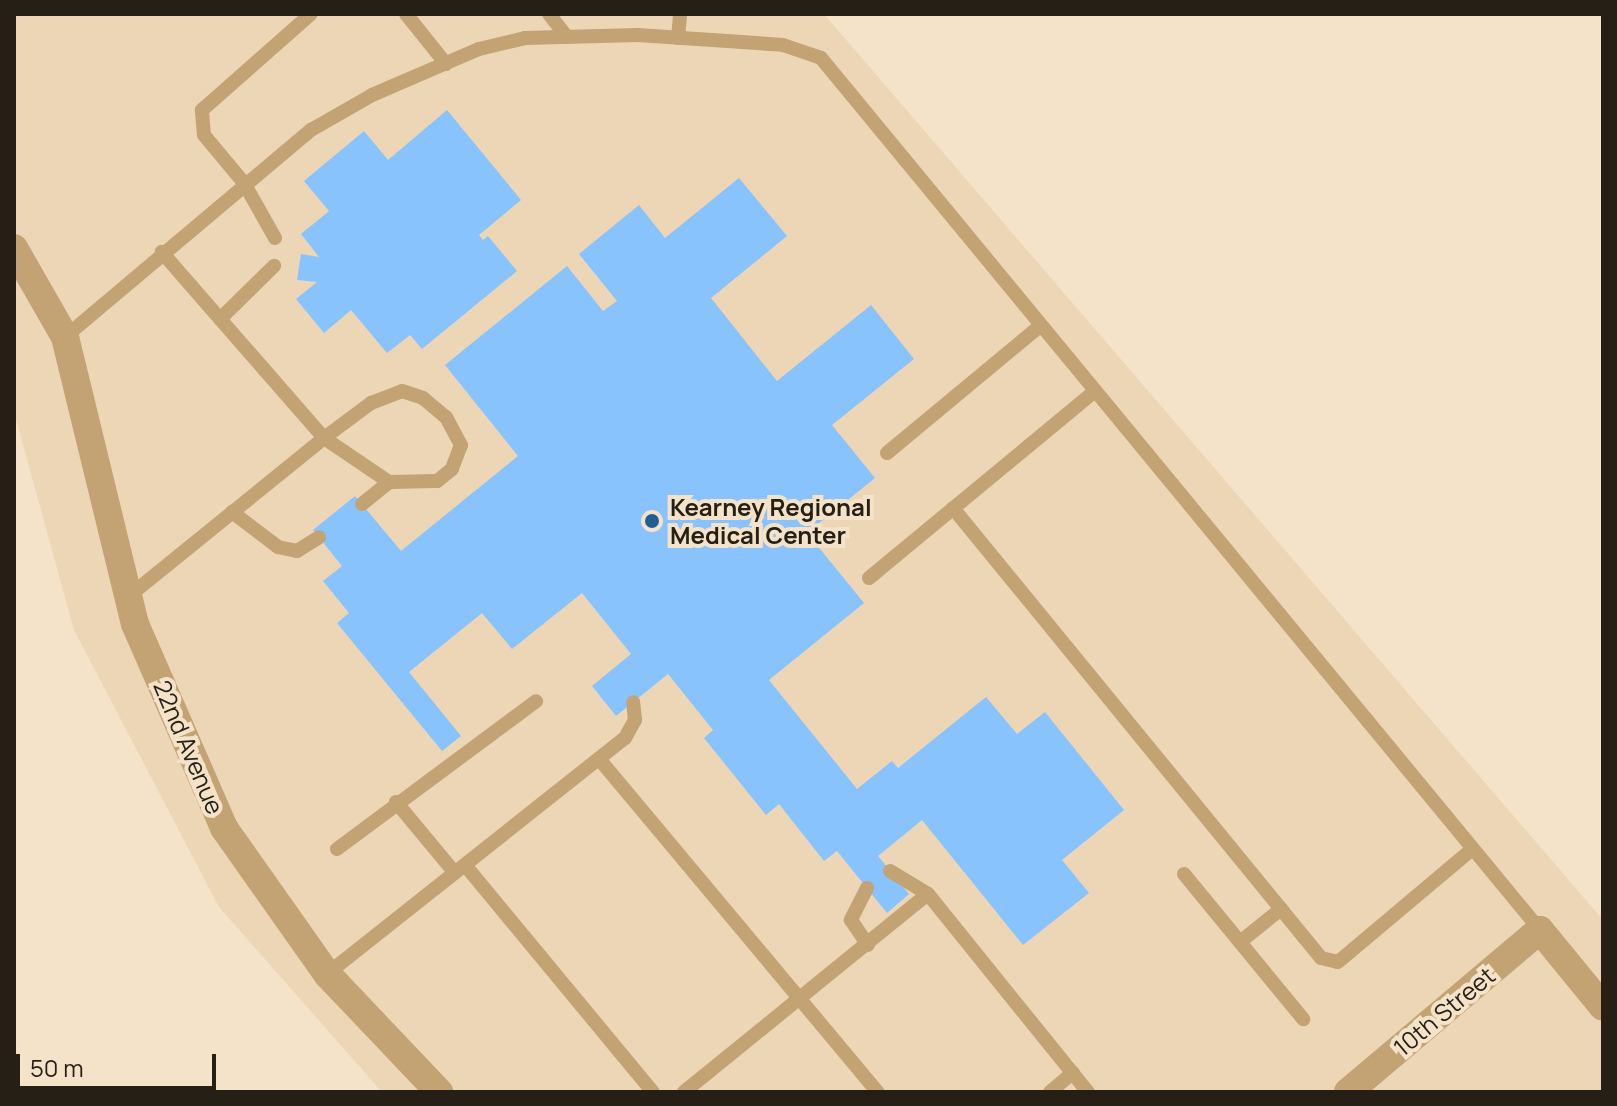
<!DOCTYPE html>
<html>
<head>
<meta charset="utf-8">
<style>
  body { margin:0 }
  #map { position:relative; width:1617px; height:1106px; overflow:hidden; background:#f4e2c9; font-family:Manrope,sans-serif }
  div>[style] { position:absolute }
  .built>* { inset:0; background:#ecd6b6 }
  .building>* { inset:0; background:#89c3fe }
  .lane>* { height:14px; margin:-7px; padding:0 7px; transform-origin:7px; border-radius:7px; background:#c3a273 }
  .street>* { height:28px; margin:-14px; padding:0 14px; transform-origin:14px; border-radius:14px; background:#c3a273 }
  .dots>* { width:22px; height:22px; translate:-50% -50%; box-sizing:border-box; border:4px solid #f4e2c9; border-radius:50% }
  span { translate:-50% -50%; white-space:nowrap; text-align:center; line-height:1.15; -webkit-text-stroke:8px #f4e2c9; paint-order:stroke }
  .poi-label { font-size:24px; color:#251f15; font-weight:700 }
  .left { translate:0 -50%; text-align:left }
  .street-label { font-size:24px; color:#251f15 }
  .frame { position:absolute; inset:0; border:16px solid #251f15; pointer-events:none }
  .scale { position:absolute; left:16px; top:1054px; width:200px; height:36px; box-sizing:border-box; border:4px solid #251f15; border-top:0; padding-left:10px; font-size:24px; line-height:28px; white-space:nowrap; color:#251f15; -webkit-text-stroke:6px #f4e2c9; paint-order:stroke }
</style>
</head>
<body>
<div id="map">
  <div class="built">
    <div style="clip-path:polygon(14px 14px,824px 14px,1603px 920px,1603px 1092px,382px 1092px,219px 907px,74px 630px,14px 412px)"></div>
  </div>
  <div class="building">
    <div style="clip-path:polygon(447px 110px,521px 200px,479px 235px,483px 240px,488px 236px,517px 271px,422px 349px,410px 335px,387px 353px,351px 310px,324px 333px,296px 299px,317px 282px,297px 280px,301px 254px,319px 257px,301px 234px,329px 211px,304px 181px,364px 131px,388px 160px)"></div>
    <div style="clip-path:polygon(739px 178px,787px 236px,711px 298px,777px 381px,871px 305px,914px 359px,832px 425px,875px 478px,807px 533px,864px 603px,769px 680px,857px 789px,892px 761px,898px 768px,986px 697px,1017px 734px,1045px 712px,1124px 810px,1062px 860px,1089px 893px,1023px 945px,922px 820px,878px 856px,909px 894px,887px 913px,837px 851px,824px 861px,779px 804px,766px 815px,704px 738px,713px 730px,668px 674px,616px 716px,592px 686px,631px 654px,582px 593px,512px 649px,482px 613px,409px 672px,461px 736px,442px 751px,337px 623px,349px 613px,323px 581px,342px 566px,313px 530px,355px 496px,401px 551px,518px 456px,445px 365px,567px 266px,603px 311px,617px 301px,579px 254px,639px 205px,665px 238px)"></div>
  </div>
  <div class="lane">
    <div style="left:406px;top:14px;width:64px;rotate:51.3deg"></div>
    <div style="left:549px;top:14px;width:29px;rotate:52deg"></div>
    <div style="left:678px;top:38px;width:24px;rotate:-85deg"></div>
    <div style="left:275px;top:238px;width:63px;rotate:-119.4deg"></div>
    <div style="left:244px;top:183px;width:62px;rotate:-129.8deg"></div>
    <div style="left:204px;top:135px;width:25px;rotate:-95deg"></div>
    <div style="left:202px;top:110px;width:145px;rotate:-41.4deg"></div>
    <div style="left:220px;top:319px;width:76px;rotate:-44.5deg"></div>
    <div style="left:65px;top:337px;width:322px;rotate:-40.1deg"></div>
    <div style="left:311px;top:130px;width:70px;rotate:-29.8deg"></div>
    <div style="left:372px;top:95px;width:116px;rotate:-23.3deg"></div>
    <div style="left:479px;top:49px;width:47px;rotate:-13.4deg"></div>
    <div style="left:525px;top:38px;width:113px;rotate:-1.5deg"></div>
    <div style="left:638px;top:35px;width:145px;rotate:3.9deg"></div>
    <div style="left:783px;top:45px;width:40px;rotate:18.9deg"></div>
    <div style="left:821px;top:58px;width:1130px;rotate:50.49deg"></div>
    <div style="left:887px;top:453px;width:199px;rotate:-39.7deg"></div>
    <div style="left:362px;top:504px;width:35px;rotate:-39deg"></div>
    <div style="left:953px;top:508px;width:581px;rotate:50.72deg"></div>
    <div style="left:1321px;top:958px;width:17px;rotate:13deg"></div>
    <div style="left:1338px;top:962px;width:175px;rotate:-40.1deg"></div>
    <div style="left:232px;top:512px;width:58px;rotate:37.3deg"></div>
    <div style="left:278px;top:547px;width:19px;rotate:12deg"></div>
    <div style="left:297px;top:551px;width:26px;rotate:-32deg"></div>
    <div style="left:869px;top:578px;width:292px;rotate:-39.6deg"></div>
    <div style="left:129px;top:596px;width:251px;rotate:-39deg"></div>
    <div style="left:324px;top:438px;width:59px;rotate:-36.7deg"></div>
    <div style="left:371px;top:403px;width:33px;rotate:-21deg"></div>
    <div style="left:402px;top:391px;width:22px;rotate:18deg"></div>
    <div style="left:423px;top:398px;width:30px;rotate:40deg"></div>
    <div style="left:446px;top:417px;width:32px;rotate:62deg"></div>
    <div style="left:461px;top:445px;width:26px;rotate:111deg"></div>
    <div style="left:452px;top:469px;width:19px;rotate:141deg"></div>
    <div style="left:437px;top:481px;width:48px;rotate:178.8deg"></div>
    <div style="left:389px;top:482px;width:78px;rotate:-145.9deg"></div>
    <div style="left:324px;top:438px;width:247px;rotate:-131.1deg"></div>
    <div style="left:600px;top:760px;width:433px;rotate:50.1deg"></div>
    <div style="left:396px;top:802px;width:92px;rotate:50.3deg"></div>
    <div style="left:337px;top:849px;width:248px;rotate:-36.6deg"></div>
    <div style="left:465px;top:865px;width:295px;rotate:50.4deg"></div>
    <div style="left:890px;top:871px;width:44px;rotate:31.2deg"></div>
    <div style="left:1184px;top:874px;width:188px;rotate:50.6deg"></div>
    <div style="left:867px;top:888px;width:36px;rotate:117deg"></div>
    <div style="left:851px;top:920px;width:30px;rotate:56deg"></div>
    <div style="left:1240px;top:942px;width:53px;rotate:-38.8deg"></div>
    <div style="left:327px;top:974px;width:380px;rotate:-38.4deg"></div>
    <div style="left:625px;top:738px;width:21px;rotate:-61deg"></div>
    <div style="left:635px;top:720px;width:18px;rotate:-96deg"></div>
    <div style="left:684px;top:1092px;width:314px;rotate:-39.1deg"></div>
    <div style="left:928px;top:894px;width:255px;rotate:51.1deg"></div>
    <div style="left:1050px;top:1092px;width:30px;rotate:-40deg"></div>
  </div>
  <div class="street">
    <div style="left:14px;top:248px;width:103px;rotate:60.2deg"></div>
    <div style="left:65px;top:337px;width:295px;rotate:76.3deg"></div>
    <div style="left:135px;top:624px;width:223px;rotate:66.4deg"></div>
    <div style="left:224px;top:828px;width:179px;rotate:54.8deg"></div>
    <div style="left:327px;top:974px;width:163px;rotate:46.5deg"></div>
    <div style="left:1348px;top:1092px;width:251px;rotate:-40.2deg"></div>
    <div style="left:1540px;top:930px;width:99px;rotate:50.7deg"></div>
  </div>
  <div class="dots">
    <div style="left:652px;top:521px;background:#225e94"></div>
  </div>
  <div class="poi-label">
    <span class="left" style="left:670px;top:521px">Kearney Regional<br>Medical Center</span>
  </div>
  <div class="street-label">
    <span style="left:189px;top:747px;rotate:67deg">22nd Avenue</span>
    <span style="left:1444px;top:1011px;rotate:-40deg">10th Street</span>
  </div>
  <div class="frame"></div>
  <div class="scale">50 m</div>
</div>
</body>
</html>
